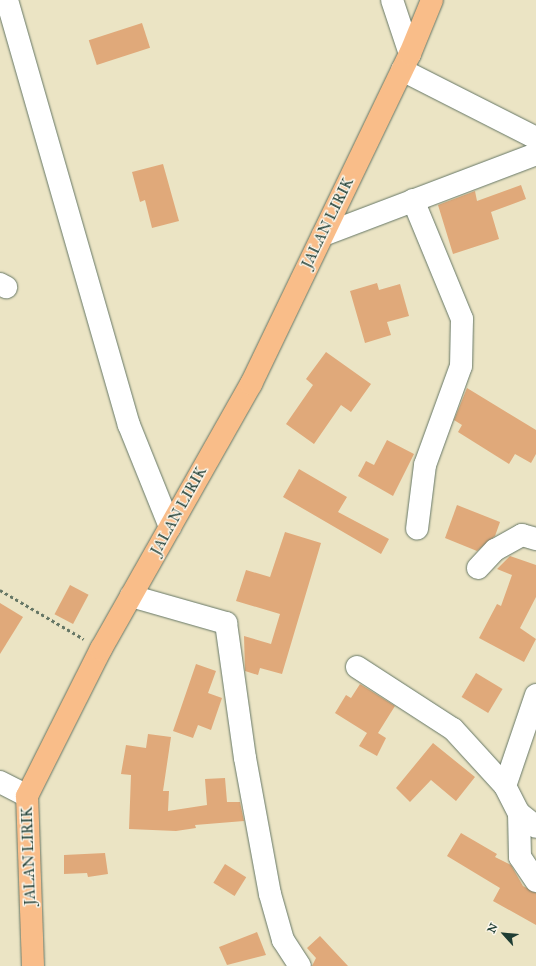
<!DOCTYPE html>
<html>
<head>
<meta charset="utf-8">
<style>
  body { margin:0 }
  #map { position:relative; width:536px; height:966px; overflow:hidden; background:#ebe4c4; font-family:"IM FELL Great Primer",serif }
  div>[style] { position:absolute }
  .building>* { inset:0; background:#e0a97a; transform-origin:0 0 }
  .path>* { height:2.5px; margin-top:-1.25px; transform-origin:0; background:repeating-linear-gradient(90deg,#676 0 3px,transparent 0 6px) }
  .roads { filter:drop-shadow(0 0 1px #676) drop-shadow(0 0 1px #676) }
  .minor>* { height:22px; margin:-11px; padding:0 11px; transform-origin:11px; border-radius:11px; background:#fff }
  .major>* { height:22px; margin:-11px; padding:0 11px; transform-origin:11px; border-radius:11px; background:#f9bd89 }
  span { translate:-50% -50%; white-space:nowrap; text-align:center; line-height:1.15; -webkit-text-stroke:3px #fbf7ec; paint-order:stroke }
  .street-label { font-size:15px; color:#1f3d34 }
  .north { position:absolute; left:484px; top:914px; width:40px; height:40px; -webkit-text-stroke:3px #fbf7ec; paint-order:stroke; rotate:297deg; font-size:11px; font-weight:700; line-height:16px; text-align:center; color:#1f3d34 }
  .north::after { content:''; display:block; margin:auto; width:14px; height:18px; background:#1f3d34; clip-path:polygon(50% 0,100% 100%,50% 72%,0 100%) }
</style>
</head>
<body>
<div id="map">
  <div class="building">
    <div style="left:142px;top:23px;width:26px;height:56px;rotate:72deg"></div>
    <div style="clip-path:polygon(163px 164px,179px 221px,152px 228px,145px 200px,140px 202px,132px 172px)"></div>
    <div style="clip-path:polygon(521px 185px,526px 199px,491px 212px,499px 239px,453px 254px,438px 205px,475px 191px,477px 201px)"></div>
    <div style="clip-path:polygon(377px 283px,379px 290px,400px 284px,409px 316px,387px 322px,391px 335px,365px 343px,350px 291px)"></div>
    <div style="clip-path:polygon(326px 352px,371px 384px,351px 412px,341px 405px,314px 444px,286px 424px,313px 385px,306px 379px)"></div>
    <div style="clip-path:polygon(467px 388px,536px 430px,536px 454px,531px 463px,515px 454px,509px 464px,458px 432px,462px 425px,454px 420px)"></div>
    <div style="clip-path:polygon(387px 440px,414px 454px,393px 496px,358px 476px,366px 461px,374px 465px)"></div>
    <div style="clip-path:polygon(299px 469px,347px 497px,338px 512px,389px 539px,381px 554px,283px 497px)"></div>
    <div style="clip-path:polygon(457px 505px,500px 522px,495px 536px,477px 551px,445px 538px)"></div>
    <div style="clip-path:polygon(285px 532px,321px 543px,282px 674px,260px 668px,258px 675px,245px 671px,244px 636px,271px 644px,280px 614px,236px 601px,246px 570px,270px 577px)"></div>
    <div style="clip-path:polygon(510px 556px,536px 565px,536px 597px,520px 628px,536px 639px,524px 662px,479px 638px,497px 604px,501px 606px,512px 575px,497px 569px)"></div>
    <div style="left:70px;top:585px;width:21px;height:33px;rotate:28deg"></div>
    <div style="clip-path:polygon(0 603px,23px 617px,0 654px)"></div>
    <div style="clip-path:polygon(196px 664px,216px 671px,208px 693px,222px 698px,211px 730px,198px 725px,193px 738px,173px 731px)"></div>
    <div style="left:476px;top:673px;width:31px;height:28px;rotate:31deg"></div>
    <div style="clip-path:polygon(360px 684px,395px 706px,378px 733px,386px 738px,377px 756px,359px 746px,367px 733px,335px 713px,346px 695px,351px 698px)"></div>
    <div style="clip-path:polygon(148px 734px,171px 737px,163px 791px,169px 791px,168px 811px,207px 805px,205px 779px,225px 778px,227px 802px,240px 802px,244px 821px,195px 825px,196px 828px,176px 831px,129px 829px,131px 775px,121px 774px,126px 745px,146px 748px)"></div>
    <div style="clip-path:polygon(433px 743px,475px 777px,456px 801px,431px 780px,410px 802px,396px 788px)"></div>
    <div style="clip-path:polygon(461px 833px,497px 854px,495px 857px,511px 865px,523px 886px,536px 893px,536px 925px,493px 901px,500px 888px,447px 856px)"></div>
    <div style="clip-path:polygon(105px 853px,108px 874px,88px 877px,87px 873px,64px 874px,64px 855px)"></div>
    <div style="left:225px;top:864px;width:25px;height:22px;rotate:32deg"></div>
    <div style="clip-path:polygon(257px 932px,266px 955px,227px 965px,219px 947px)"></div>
    <div style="clip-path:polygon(320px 936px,348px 966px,312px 966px,316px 958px,307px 948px)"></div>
  </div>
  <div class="path">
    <div style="left:0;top:590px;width:97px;rotate:30.3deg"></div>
  </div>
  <div class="roads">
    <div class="minor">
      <div style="left:7px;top:0;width:442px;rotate:74deg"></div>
      <div style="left:129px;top:425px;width:110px;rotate:68.1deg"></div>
      <div style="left:392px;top:0;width:57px;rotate:71.6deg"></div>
      <div style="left:402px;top:70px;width:150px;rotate:26.9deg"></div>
      <div style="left:413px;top:200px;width:129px;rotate:67.6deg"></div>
      <div style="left:462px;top:319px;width:47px;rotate:91.2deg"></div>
      <div style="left:461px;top:366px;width:105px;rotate:110deg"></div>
      <div style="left:425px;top:465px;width:64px;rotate:97.1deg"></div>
      <div style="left:323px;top:235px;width:228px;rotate:-20.8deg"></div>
      <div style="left:0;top:284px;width:7px;rotate:27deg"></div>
      <div style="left:478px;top:568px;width:25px;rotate:-47deg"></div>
      <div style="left:495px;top:550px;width:31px;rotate:-29deg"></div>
      <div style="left:522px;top:535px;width:15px;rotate:16deg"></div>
      <div style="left:131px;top:596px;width:99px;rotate:15.9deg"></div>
      <div style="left:226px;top:623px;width:136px;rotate:82deg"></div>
      <div style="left:245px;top:758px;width:138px;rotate:79.6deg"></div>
      <div style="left:270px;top:894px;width:48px;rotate:74.2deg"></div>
      <div style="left:283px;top:940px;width:31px;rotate:57deg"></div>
      <div style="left:357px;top:667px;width:114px;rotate:32.9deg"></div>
      <div style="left:453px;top:729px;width:77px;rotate:47.6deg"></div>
      <div style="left:536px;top:695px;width:96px;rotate:108.8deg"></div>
      <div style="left:505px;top:786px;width:30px;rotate:63deg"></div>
      <div style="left:519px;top:813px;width:22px;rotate:39deg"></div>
      <div style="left:0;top:782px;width:30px;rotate:27deg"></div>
      <div style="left:519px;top:813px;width:44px;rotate:88.7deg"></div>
      <div style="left:520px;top:857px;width:29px;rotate:56deg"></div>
    </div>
    <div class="major">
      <div style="left:33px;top:966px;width:170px;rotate:-92deg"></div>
      <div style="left:27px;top:796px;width:165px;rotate:-63.3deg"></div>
      <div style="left:101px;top:649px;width:305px;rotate:-60.5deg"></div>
      <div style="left:251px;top:384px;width:366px;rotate:-64.3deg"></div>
      <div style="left:410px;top:54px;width:58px;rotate:-67.8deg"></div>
    </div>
  </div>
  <div class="street-label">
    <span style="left:328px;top:223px;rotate:-64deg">JALAN LIRIK</span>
    <span style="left:179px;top:511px;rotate:-61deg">JALAN LIRIK</span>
    <span style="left:29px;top:856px;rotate:-92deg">JALAN LIRIK</span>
  </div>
  <div class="north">N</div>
</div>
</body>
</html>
